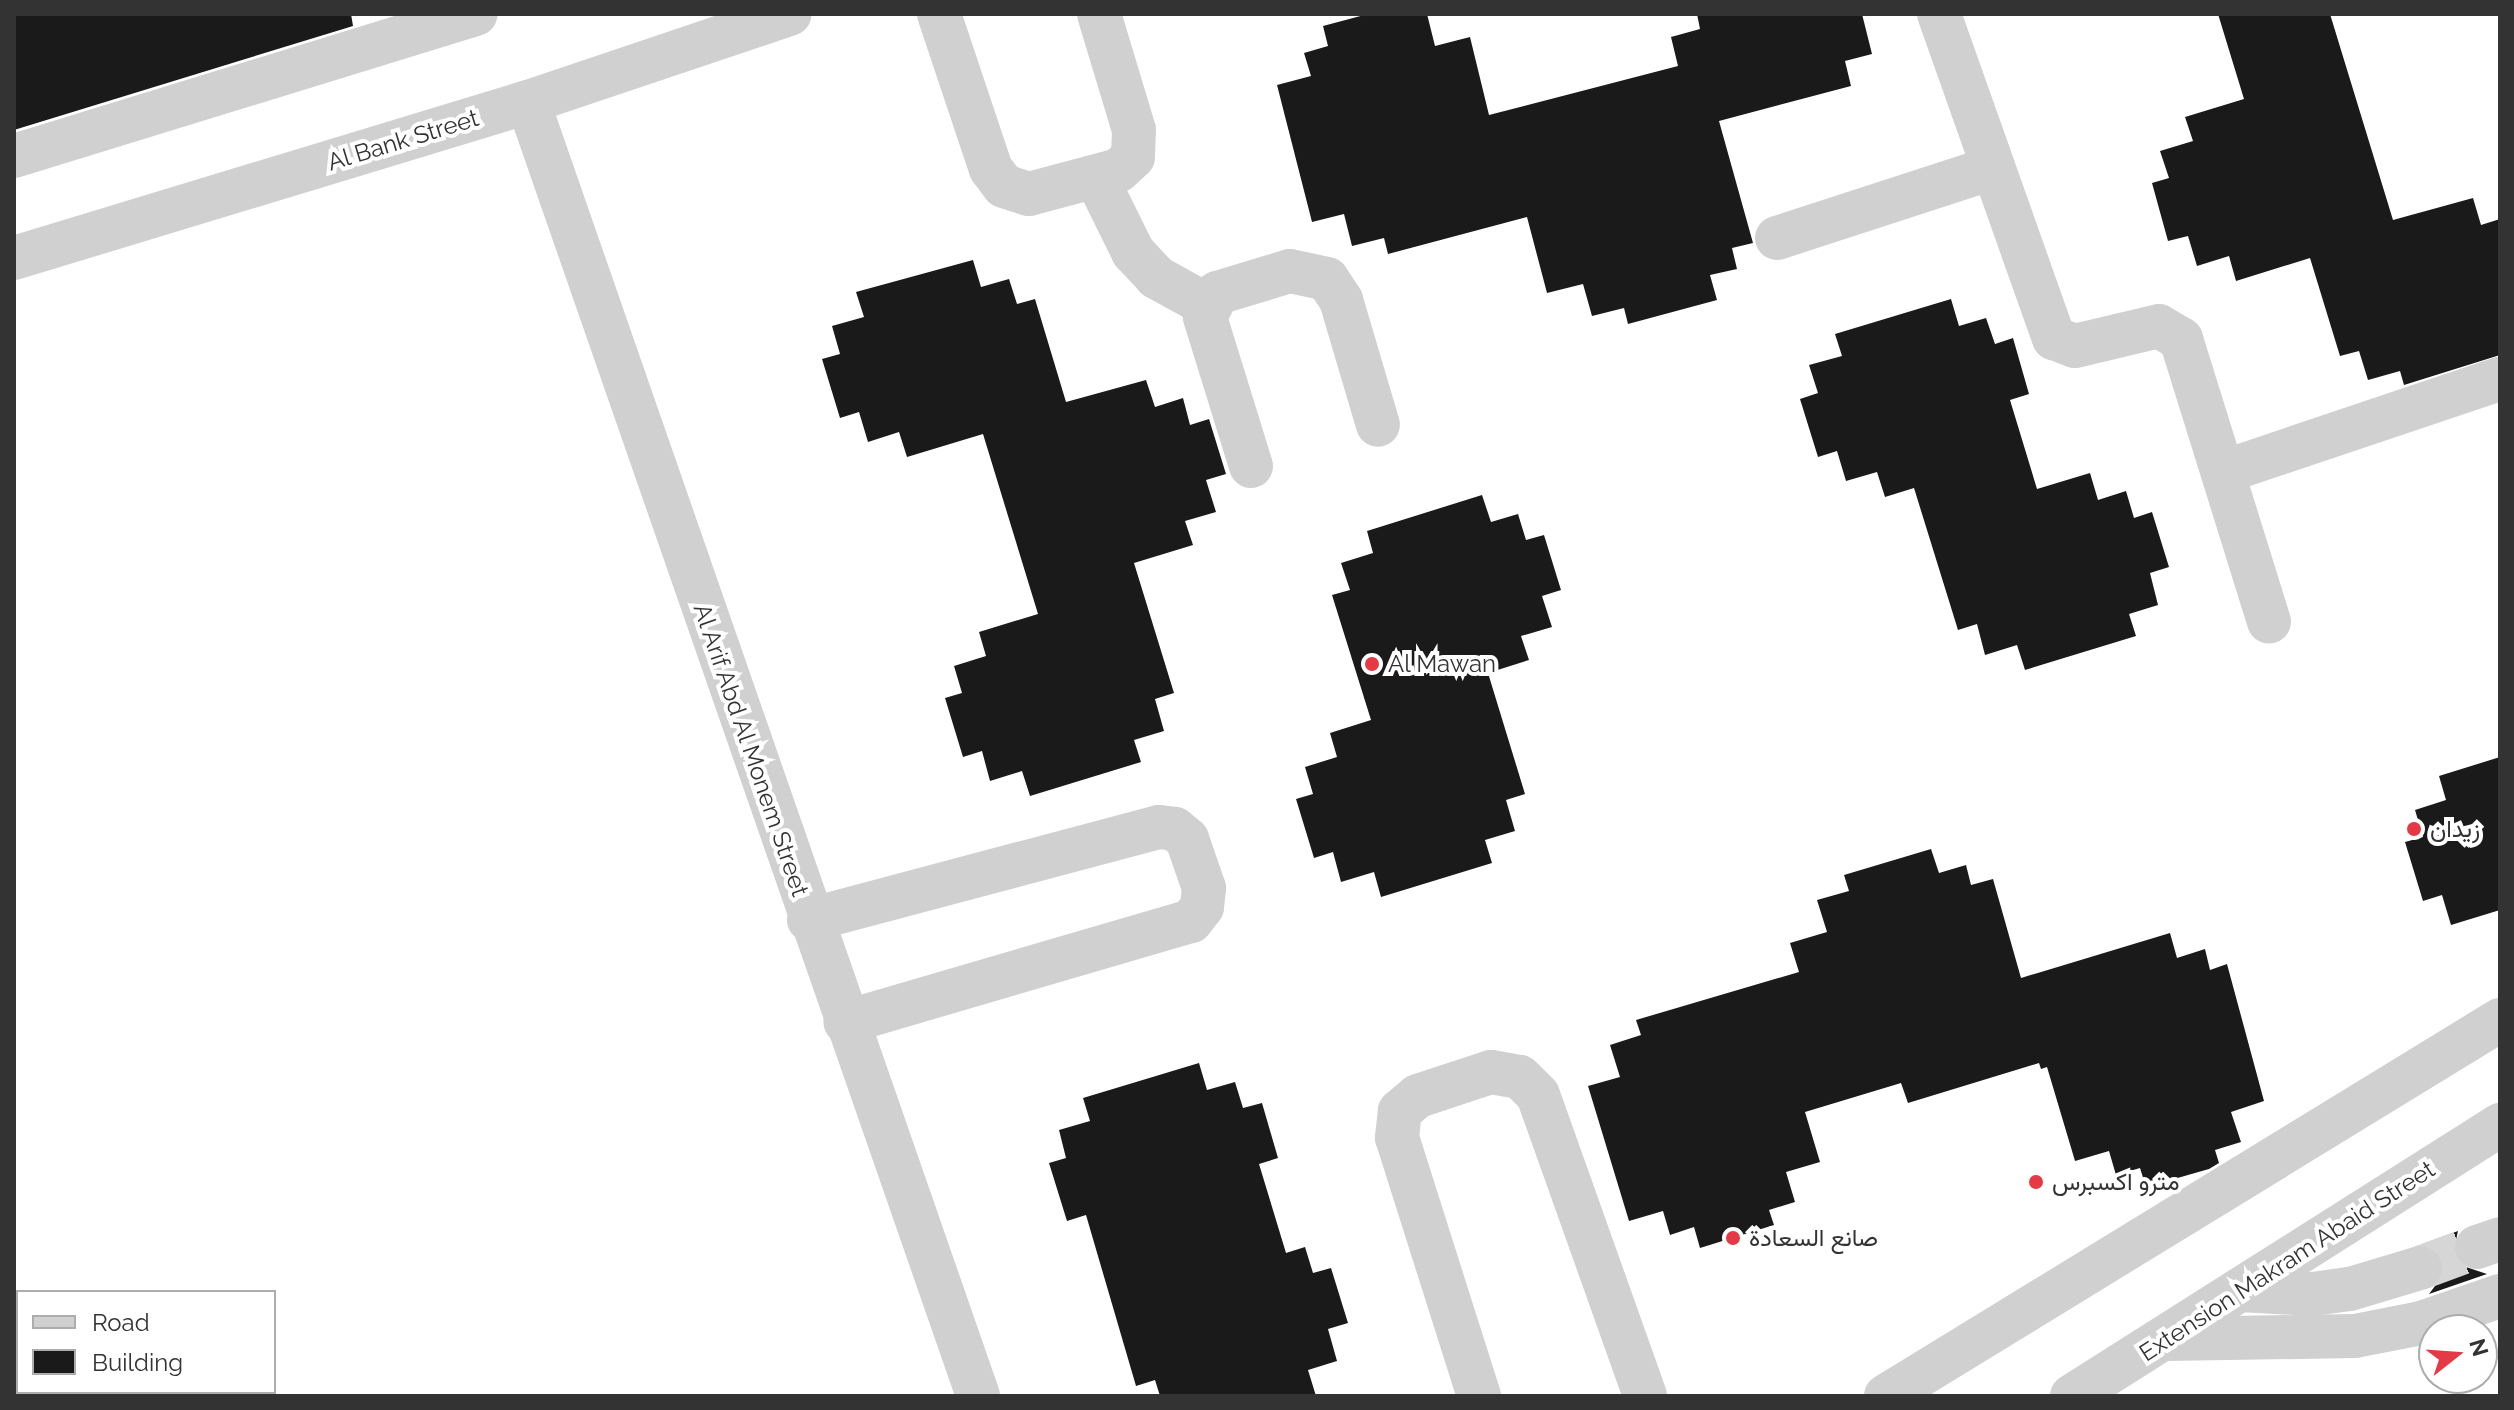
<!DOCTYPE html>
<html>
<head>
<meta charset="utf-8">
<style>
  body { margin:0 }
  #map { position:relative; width:2514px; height:1410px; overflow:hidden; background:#fff; font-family:Raleway,Vazirmatn,sans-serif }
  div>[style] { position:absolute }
  .building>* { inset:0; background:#1a1a1a }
  .minor-tunnel>* { height:44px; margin-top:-22px; transform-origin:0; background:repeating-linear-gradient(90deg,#d6d6d6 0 44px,transparent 0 66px) }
  .minor>* { height:44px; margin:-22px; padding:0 22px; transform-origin:22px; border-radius:22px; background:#d0d0d0 }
  .dots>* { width:22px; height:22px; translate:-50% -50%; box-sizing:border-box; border:4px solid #fff; border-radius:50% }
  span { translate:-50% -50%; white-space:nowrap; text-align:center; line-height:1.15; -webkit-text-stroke:8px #fff; paint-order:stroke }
  .street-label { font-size:24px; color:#333 }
  .poi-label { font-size:24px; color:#333 }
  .left { translate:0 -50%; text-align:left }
  .frame { position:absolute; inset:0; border:16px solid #333; pointer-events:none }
  .legend { position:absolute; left:16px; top:1290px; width:260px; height:104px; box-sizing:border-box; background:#fff; border:2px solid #adadad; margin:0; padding:10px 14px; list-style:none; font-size:24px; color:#333 }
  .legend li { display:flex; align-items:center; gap:16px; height:40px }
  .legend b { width:40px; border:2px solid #adadad }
  .north { position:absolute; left:2418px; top:1314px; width:80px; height:80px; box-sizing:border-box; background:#fff; border:2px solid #adadad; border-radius:50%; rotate:73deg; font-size:22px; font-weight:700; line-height:32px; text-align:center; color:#333 }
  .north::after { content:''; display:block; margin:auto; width:28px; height:36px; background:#e63946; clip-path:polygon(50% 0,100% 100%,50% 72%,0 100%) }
</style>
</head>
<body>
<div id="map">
  <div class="building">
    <div style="clip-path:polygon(14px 14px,351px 14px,353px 26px,14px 130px)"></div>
    <div style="clip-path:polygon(1368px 14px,1427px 14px,1435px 46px,1470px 37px,1489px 115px,1678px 66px,1671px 37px,1700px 29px,1697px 14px,1862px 14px,1872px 54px,1845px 61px,1851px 86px,1719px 121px,1753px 243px,1732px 248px,1737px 269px,1710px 275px,1717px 300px,1628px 324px,1624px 308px,1592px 316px,1583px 284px,1547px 293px,1527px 217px,1388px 254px,1384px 238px,1352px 246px,1344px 214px,1312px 222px,1277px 85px,1311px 76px,1304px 53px,1328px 46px,1323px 26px)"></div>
    <div style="clip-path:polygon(2218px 14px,2330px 14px,2393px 220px,2473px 198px,2481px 225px,2500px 219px,2500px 355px,2404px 385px,2400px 371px,2368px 380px,2359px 351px,2340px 356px,2310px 258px,2236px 281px,2229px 256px,2197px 266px,2188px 236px,2168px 241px,2152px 183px,2169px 178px,2160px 151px,2193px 141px,2185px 117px,2244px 99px)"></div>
    <div style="clip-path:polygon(973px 260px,981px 287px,1009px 279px,1017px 304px,1035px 299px,1066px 402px,1146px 380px,1155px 407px,1183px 398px,1190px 425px,1209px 419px,1226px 474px,1206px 480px,1216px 512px,1185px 521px,1193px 545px,1134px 563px,1174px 693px,1155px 699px,1164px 731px,1134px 740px,1141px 762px,1030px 796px,1022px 771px,990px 781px,982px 751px,963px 757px,945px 698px,962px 693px,954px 666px,986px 656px,979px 632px,1038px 614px,983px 434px,907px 457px,899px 432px,868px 442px,859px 412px,840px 418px,822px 359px,840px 354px,832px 326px,864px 317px,856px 292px)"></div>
    <div style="clip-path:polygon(1951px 299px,1959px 326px,1986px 318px,1995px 344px,2013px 338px,2029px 394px,2010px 400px,2037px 489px,2090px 473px,2098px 500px,2126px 491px,2134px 518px,2152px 512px,2169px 567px,2150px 573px,2158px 605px,2129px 614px,2136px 636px,2025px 670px,2017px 645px,1985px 655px,1977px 624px,1958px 630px,1914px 488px,1885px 497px,1877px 472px,1846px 481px,1837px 451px,1818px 457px,1800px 399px,1818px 393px,1809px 365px,1842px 356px,1835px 334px)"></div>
    <div style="clip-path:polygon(1482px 495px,1491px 522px,1518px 514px,1526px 540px,1544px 535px,1561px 590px,1542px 596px,1552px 627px,1521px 636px,1529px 660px,1488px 673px,1525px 794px,1506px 800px,1515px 831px,1485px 840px,1492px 863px,1381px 897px,1374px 872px,1341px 882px,1333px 852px,1314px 858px,1296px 799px,1313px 794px,1305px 767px,1337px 757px,1330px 733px,1371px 720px,1332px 595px,1350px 590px,1341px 563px,1373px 553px,1367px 531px)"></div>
    <div style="clip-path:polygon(2500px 757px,2500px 910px,2451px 925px,2442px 895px,2423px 901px,2405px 842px,2423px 837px,2415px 810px,2446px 800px,2439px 776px)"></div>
    <div style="clip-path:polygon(1931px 849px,1939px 873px,1966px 865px,1971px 885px,1993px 879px,2021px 978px,2170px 933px,2177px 958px,2205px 949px,2210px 970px,2227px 964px,2264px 1101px,2231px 1112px,2241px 1142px,2215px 1150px,2219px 1163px,2209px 1169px,2146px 1187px,2140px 1168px,2116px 1175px,2109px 1151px,2075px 1161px,2047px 1067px,2041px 1069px,2039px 1063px,1908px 1103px,1901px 1083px,1805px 1112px,1820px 1162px,1786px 1172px,1795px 1202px,1769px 1210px,1774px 1225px,1700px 1248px,1694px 1227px,1670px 1235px,1663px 1211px,1629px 1221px,1588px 1086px,1620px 1077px,1610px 1045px,1641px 1035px,1636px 1020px,1799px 972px,1790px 943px,1827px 932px,1817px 900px,1849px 891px,1844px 875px)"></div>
    <div style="clip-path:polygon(1199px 1063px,1207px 1090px,1235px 1082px,1243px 1108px,1262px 1103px,1278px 1158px,1259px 1164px,1286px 1253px,1305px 1247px,1313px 1273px,1331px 1268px,1348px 1323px,1328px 1329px,1337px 1361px,1308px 1370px,1316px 1396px,1160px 1396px,1155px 1380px,1136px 1386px,1086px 1215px,1067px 1221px,1049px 1163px,1066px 1158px,1059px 1130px,1090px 1121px,1083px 1098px)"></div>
    <div style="clip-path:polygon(2458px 1231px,2453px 1254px,2460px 1265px,2487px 1274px,2429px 1294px,2444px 1274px,2444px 1262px,2437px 1249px,2423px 1244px)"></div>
  </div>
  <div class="minor-tunnel">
    <div style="left:2420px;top:1268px;width:61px;rotate:-20.2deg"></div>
  </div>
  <div class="minor">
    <div style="left:939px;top:14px;width:163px;rotate:71.5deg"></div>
    <div style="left:991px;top:169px;width:21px;rotate:53deg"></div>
    <div style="left:1004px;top:186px;width:26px;rotate:18deg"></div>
    <div style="left:1029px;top:194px;width:93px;rotate:-14.9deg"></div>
    <div style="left:1119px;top:170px;width:19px;rotate:-43deg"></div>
    <div style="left:1133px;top:157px;width:27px;rotate:-88deg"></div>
    <div style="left:1134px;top:130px;width:121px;rotate:-106.8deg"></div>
    <div style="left:1939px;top:14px;width:344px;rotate:70.5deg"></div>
    <div style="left:2054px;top:338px;width:22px;rotate:21deg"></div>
    <div style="left:2075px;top:346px;width:86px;rotate:-13.4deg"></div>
    <div style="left:2159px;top:326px;width:26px;rotate:31deg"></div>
    <div style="left:2181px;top:339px;width:296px;rotate:72.7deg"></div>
    <div style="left:528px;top:102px;width:1370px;rotate:70.82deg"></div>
    <div style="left:14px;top:156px;width:483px;rotate:-17.1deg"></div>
    <div style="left:1096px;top:177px;width:84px;rotate:63.7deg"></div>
    <div style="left:1133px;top:252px;width:34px;rotate:47deg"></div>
    <div style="left:1156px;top:277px;width:58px;rotate:28.8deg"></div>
    <div style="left:1777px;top:238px;width:226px;rotate:-18deg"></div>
    <div style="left:14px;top:258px;width:537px;rotate:-16.88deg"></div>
    <div style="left:528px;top:102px;width:276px;rotate:-18.6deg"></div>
    <div style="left:1251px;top:466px;width:156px;rotate:-107.2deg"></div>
    <div style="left:1205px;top:317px;width:27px;rotate:-63deg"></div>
    <div style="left:1217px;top:293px;width:76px;rotate:-16.8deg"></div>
    <div style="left:1290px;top:271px;width:38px;rotate:12deg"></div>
    <div style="left:1327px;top:279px;width:25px;rotate:56deg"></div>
    <div style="left:1341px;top:300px;width:130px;rotate:73.5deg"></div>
    <div style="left:2223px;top:472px;width:292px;rotate:-18.6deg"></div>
    <div style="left:809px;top:920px;width:362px;rotate:-14.9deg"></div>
    <div style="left:1159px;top:827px;width:16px;rotate:7deg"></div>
    <div style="left:1175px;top:829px;width:16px;rotate:40deg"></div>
    <div style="left:1187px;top:839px;width:52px;rotate:70.9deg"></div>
    <div style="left:1204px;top:888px;width:19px;rotate:96deg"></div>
    <div style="left:1202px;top:907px;width:18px;rotate:128deg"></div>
    <div style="left:1191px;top:921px;width:360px;rotate:163.7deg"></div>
    <div style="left:2477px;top:1247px;width:24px;rotate:-19deg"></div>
    <div style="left:2240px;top:1290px;width:73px;rotate:3.1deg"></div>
    <div style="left:2313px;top:1294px;width:37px;rotate:-8deg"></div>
    <div style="left:2350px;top:1289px;width:73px;rotate:-16.7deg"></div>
    <div style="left:2167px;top:1339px;width:188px;rotate:-0.9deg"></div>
    <div style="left:2355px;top:1336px;width:67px;rotate:-11.1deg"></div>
    <div style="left:2421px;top:1323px;width:83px;rotate:-18.9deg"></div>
    <div style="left:1479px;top:1396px;width:271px;rotate:-107.6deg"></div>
    <div style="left:1397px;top:1138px;width:27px;rotate:-84deg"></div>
    <div style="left:1400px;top:1111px;width:23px;rotate:-40deg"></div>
    <div style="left:1418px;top:1096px;width:77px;rotate:-18.2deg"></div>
    <div style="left:1491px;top:1072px;width:29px;rotate:10deg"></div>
    <div style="left:1520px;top:1077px;width:25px;rotate:45deg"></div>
    <div style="left:1538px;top:1095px;width:319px;rotate:70.4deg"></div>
    <div style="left:1886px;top:1396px;width:720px;rotate:-31.48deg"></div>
    <div style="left:2072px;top:1396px;width:507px;rotate:-32.34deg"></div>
  </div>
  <div class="dots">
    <div style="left:1372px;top:664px;background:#e63946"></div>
    <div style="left:2414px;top:829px;background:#e63946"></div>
    <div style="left:2036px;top:1182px;background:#e63946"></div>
    <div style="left:1733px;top:1238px;background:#e63946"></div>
  </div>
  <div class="street-label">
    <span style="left:403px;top:140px;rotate:-17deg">Al Bank Street</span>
    <span style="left:751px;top:750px;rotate:71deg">Al Arif Abd Al Monem Street</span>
    <span style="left:2287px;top:1261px;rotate:-33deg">Extension Makram Abaid Street</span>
  </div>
  <div class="poi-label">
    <span class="left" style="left:1388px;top:664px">Al Mawan</span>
    <span class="left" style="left:2430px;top:829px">زيدان</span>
    <span class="left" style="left:2052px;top:1182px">مترو اكسبرس</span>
    <span class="left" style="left:1749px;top:1238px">صانع السعادة</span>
  </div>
  <div class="frame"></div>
  <ul class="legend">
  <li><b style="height:10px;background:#d0d0d0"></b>Road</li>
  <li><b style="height:22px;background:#1a1a1a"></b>Building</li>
  </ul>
  <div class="north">N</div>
</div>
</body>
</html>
